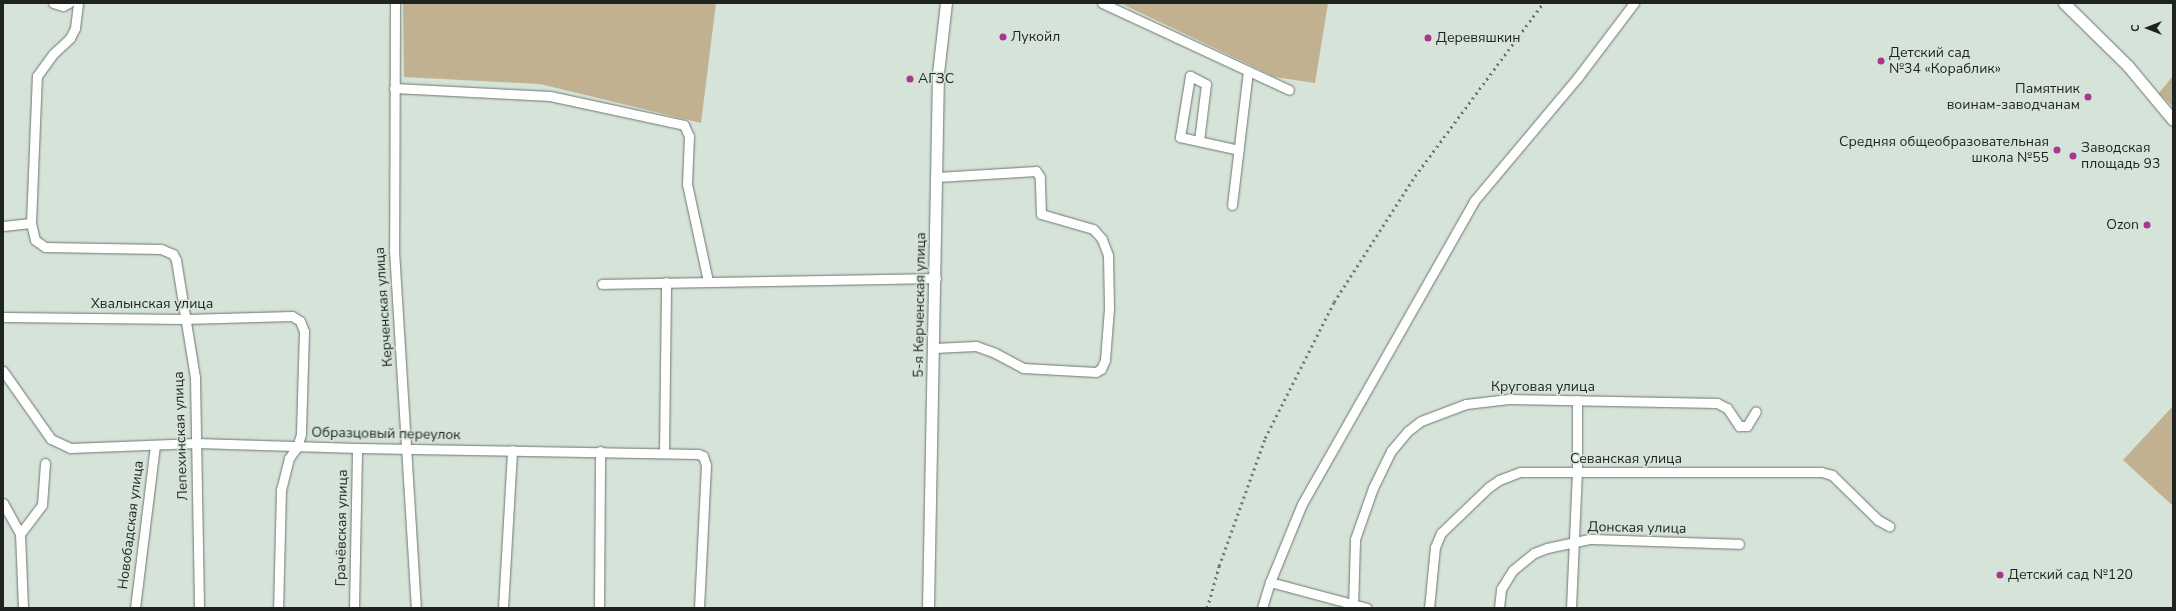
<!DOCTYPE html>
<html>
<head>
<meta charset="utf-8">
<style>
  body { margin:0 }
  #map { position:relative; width:2176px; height:611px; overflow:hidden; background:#d6e3d9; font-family:"Nunito Sans",sans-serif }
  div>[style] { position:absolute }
  .green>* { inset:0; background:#c2b190 }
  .roads { filter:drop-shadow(0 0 1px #6c776f) drop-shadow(0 0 1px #6c776f) }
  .minor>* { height:9px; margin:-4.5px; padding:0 4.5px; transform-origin:4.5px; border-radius:4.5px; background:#fff }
  .major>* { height:11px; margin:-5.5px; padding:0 5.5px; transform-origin:5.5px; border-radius:5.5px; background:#fff }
  .rail>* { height:2.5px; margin-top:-1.25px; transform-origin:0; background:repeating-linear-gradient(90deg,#6b736d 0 2px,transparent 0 6px) }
  .dots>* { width:11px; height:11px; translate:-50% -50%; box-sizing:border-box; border:2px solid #d6e3d9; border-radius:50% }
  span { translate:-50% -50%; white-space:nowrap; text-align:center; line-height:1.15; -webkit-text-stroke:3px #d6e3d9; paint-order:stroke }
  .poi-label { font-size:14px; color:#1e231f }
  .left { translate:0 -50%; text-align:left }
  .right { translate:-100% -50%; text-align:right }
  .street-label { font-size:14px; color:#1e231f }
  .frame { position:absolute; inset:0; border:4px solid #1e231f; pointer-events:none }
  .north { position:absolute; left:2128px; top:8px; width:40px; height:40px; -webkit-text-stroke:3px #d6e3d9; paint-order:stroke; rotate:270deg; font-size:11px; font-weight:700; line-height:16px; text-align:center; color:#1e231f }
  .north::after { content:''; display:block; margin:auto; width:14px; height:18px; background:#1e231f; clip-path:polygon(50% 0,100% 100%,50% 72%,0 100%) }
</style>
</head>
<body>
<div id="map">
  <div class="green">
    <div style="clip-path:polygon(403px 3px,716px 3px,701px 123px,540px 84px,404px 77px)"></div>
    <div style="clip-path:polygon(1120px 3px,1328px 3px,1315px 83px,1275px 77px)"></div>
    <div style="clip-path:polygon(2173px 76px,2173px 107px,2159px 93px)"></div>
    <div style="clip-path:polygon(2173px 406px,2173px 506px,2123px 460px)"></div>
  </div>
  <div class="roads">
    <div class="minor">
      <div style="left:53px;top:3px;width:10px;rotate:17deg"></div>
      <div style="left:63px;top:6px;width:7px;rotate:-27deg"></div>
      <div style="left:395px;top:3px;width:247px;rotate:90.2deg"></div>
      <div style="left:394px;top:250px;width:359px;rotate:86.5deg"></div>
      <div style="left:1102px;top:3px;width:206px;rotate:24.9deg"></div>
      <div style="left:394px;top:88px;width:156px;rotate:2.9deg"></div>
      <div style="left:550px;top:96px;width:137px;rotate:12.2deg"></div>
      <div style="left:684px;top:125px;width:12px;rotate:66deg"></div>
      <div style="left:689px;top:136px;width:48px;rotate:92.4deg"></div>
      <div style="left:687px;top:184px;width:99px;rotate:77.8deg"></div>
      <div style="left:1199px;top:141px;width:57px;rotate:-83deg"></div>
      <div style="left:1206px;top:84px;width:18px;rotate:-153deg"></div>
      <div style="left:1190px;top:76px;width:62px;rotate:99.3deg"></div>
      <div style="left:1180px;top:137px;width:60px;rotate:12.4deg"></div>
      <div style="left:1232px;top:205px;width:135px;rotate:-83.2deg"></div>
      <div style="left:31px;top:223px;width:17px;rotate:77deg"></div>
      <div style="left:35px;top:240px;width:12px;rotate:35deg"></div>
      <div style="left:45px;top:247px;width:116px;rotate:1deg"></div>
      <div style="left:161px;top:249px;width:13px;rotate:23deg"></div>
      <div style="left:173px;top:254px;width:7px;rotate:63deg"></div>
      <div style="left:176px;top:260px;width:119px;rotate:80.8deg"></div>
      <div style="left:195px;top:377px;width:231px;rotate:89deg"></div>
      <div style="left:3px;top:226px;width:28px;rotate:-6deg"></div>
      <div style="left:31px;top:223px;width:147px;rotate:-87.7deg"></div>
      <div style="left:37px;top:76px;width:27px;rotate:-54deg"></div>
      <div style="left:53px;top:54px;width:23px;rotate:-43deg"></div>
      <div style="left:70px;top:38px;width:11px;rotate:-63deg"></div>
      <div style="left:75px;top:28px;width:25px;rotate:-83deg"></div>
      <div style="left:602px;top:284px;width:334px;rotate:-1deg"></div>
      <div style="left:3px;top:317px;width:182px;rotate:0.6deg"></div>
      <div style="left:185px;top:319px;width:107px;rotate:-1.6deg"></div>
      <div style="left:292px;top:316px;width:9px;rotate:32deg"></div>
      <div style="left:300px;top:321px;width:11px;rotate:68deg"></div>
      <div style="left:304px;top:331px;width:103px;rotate:91.7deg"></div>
      <div style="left:301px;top:434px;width:14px;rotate:107deg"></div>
      <div style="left:297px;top:447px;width:14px;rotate:126deg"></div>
      <div style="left:289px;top:458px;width:32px;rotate:104deg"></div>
      <div style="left:281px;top:489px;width:119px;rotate:91.4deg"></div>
      <div style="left:934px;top:348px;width:42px;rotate:-2.7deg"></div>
      <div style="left:976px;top:346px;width:20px;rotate:20deg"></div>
      <div style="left:995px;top:353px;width:32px;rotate:28deg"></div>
      <div style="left:1023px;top:368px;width:73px;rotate:3.1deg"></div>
      <div style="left:1096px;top:372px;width:6px;rotate:-31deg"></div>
      <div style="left:1101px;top:369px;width:10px;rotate:-66deg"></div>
      <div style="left:1105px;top:360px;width:52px;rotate:-85.6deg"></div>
      <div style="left:1109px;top:308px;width:53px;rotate:-91.1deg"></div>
      <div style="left:1108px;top:255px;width:17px;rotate:-111deg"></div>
      <div style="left:1102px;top:239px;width:13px;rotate:-132deg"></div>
      <div style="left:1093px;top:229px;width:54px;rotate:-163.9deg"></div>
      <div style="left:1041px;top:214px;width:37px;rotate:-92deg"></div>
      <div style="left:1040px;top:177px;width:7px;rotate:-124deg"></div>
      <div style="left:1036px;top:171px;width:99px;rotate:176.5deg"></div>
      <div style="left:3px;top:371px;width:83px;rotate:54.8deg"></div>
      <div style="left:51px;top:439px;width:21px;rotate:25deg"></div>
      <div style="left:70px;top:448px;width:127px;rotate:-2.3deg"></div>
      <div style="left:197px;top:443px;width:160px;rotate:1.8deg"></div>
      <div style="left:357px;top:448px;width:341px;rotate:1deg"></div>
      <div style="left:698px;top:454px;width:5px;rotate:22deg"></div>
      <div style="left:703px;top:456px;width:9px;rotate:72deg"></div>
      <div style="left:706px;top:465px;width:143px;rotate:92.8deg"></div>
      <div style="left:664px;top:452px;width:170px;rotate:-89.3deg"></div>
      <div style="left:3px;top:503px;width:35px;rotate:61deg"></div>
      <div style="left:1270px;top:582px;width:100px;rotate:15deg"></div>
      <div style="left:23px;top:608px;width:74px;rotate:-92.3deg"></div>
      <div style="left:20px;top:534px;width:36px;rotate:-53deg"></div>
      <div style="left:42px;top:505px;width:42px;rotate:-85.9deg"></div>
      <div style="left:135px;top:608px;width:164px;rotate:-83deg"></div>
      <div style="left:354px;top:608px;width:160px;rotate:-88.9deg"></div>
      <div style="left:503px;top:608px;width:158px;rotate:-86.7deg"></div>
      <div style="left:599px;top:608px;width:157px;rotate:-89.6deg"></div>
      <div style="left:1262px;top:608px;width:27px;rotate:-73deg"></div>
      <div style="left:1270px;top:582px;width:84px;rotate:-67.7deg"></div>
      <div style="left:1302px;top:504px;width:348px;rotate:-60.4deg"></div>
      <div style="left:1474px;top:201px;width:162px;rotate:-50deg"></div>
      <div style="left:1578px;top:77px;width:93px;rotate:-52.9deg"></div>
      <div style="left:1353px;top:608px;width:69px;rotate:-88.3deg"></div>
      <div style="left:1355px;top:539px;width:54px;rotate:-70.6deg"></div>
      <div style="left:1373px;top:488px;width:41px;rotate:-64.1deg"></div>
      <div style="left:1391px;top:451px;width:26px;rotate:-50deg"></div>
      <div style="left:1408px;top:431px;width:16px;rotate:-38deg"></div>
      <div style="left:1421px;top:421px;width:48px;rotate:-20.7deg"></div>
      <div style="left:1466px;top:404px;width:43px;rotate:-6.6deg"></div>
      <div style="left:1509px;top:399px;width:208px;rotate:1.1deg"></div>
      <div style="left:1717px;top:403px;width:11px;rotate:27deg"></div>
      <div style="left:1727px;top:408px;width:22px;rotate:56deg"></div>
      <div style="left:1739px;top:426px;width:8px"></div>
      <div style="left:1747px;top:426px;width:17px;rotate:-59deg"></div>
      <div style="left:1429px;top:608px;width:61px;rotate:-84.4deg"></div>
      <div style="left:1435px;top:547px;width:15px;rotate:-67deg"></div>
      <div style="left:1441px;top:533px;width:66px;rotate:-43.8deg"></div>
      <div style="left:1489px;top:487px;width:12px;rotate:-35deg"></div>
      <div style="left:1499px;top:480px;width:22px;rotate:-21deg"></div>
      <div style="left:1520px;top:472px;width:301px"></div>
      <div style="left:1821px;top:472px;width:11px;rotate:15deg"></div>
      <div style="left:1832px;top:475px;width:64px;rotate:44.4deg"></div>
      <div style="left:1878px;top:520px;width:13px;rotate:29deg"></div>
      <div style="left:1499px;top:608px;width:19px;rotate:-84deg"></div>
      <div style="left:1501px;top:589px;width:22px;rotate:-58deg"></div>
      <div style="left:1513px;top:570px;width:27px;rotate:-39deg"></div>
      <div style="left:1534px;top:553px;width:14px;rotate:-21deg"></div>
      <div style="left:1547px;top:548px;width:43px;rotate:-12.1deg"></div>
      <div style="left:1589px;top:539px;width:150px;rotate:1.9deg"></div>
      <div style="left:1571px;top:608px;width:135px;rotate:-87.5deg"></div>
      <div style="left:1577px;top:473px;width:73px;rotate:-90deg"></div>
    </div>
    <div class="major">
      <div style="left:2064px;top:3px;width:90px;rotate:44.5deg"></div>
      <div style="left:2128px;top:66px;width:70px;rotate:50.2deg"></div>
      <div style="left:928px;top:608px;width:535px;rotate:-88.93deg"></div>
      <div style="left:938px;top:73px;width:70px;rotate:-83.5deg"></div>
    </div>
  </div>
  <div class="rail">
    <div style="left:1207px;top:608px;width:44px;rotate:-74.1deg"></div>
    <div style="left:1219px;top:566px;width:136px;rotate:-70.2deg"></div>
    <div style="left:1265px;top:438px;width:153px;rotate:-63.1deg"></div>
    <div style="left:1334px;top:302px;width:150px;rotate:-57.3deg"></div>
    <div style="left:1415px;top:176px;width:215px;rotate:-53.5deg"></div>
  </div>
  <div class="dots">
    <div style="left:1003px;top:37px;background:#ab368e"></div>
    <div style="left:1428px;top:38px;background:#ab368e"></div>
    <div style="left:1881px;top:61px;background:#ab368e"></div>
    <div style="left:910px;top:79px;background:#ab368e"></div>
    <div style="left:2088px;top:97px;background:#ab368e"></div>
    <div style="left:2057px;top:150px;background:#ab368e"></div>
    <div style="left:2073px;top:156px;background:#ab368e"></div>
    <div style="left:2147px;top:225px;background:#ab368e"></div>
    <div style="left:2000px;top:575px;background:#ab368e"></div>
  </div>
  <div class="poi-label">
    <span class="left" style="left:1011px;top:37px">Лукойл</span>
    <span class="left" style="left:1436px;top:38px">Деревяшкин</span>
    <span class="left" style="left:1889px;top:61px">Детский сад<br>№34 «Кораблик»</span>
    <span class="left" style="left:918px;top:79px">АГЗС</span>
    <span class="right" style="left:2080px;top:97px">Памятник<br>воинам-заводчанам</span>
    <span class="right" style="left:2049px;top:150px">Средняя общеобразовательная<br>школа №55</span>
    <span class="left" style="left:2081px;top:156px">Заводская<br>площадь 93</span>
    <span class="right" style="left:2139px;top:225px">Ozon</span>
    <span class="left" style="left:2008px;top:575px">Детский сад №120</span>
  </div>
  <div class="street-label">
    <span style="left:152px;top:304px">Хвалынская улица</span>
    <span style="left:920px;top:305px;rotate:-89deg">5-я Керченская улица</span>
    <span style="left:384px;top:307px;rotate:-94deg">Керченская улица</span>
    <span style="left:1543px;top:387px">Круговая улица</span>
    <span style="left:386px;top:434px;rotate:1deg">Образцовый переулок</span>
    <span style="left:181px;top:436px;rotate:-92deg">Лепехинская улица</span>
    <span style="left:1626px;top:459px">Севанская улица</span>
    <span style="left:131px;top:525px;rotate:-83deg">Новобадская улица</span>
    <span style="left:342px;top:528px;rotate:-89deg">Грачёвская улица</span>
    <span style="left:1637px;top:528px;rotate:1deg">Донская улица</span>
  </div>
  <div class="frame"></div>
  <div class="north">С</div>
</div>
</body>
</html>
